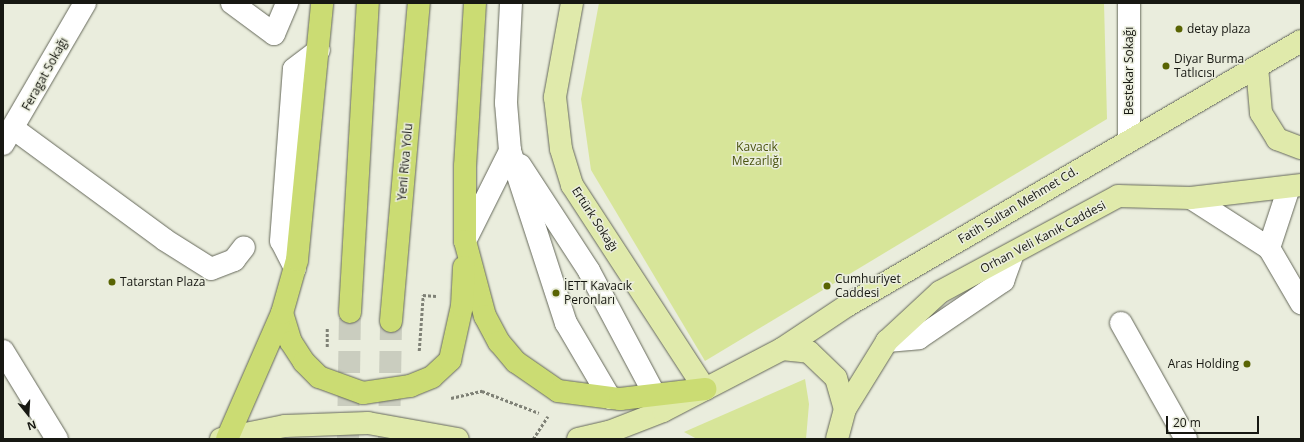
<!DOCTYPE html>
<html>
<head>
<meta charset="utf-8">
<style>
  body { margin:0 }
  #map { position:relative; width:1304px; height:442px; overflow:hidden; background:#eaeddd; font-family:"Open Sans",sans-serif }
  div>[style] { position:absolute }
  .green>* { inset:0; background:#d7e599 }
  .highway-tunnel>* { height:22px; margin-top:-11px; transform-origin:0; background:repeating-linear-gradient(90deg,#cacdbf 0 22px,transparent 0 33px) }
  .path>* { height:2.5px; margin-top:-1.25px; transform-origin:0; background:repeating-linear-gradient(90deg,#7f8176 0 3px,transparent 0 5px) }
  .roads { filter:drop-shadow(0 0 1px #65685a) drop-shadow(0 0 1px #65685a) }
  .minor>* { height:22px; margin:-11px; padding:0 11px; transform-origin:11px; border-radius:11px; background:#fff }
  .major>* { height:22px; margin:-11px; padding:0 11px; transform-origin:11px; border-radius:11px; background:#e0eaab }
  .highway>* { height:22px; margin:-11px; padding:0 11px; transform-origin:11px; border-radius:11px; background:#cbdc73 }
  .dots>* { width:11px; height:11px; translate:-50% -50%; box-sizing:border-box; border:2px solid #eaeddd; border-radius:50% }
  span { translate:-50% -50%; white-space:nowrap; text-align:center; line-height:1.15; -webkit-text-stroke:3px #eaeddd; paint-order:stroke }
  .poi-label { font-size:12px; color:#171812 }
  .left { translate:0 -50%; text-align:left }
  .right { translate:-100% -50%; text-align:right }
  .street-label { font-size:12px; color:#171812 }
  .park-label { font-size:12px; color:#4b5410 }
  .frame { position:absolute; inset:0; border:4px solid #171812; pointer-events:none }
  .north { position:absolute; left:8px; top:394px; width:40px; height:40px; -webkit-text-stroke:3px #eaeddd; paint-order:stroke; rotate:162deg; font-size:11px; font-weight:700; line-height:16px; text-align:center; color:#171812 }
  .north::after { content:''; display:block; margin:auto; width:14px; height:18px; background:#171812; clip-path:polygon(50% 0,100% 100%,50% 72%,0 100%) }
  .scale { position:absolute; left:1166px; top:416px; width:93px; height:18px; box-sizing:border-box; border:2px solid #171812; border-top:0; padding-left:5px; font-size:12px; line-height:14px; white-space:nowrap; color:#171812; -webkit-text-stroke:3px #eaeddd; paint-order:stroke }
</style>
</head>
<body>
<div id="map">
  <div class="green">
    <div style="clip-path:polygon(599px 3px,1104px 3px,1107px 119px,705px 361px,591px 170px,581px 99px)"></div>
    <div style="clip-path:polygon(805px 379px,809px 404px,806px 439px,697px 439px,684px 432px)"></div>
  </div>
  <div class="highway-tunnel">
    <div style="left:348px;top:439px;width:127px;rotate:-89.1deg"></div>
    <div style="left:389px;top:439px;width:118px;rotate:-89deg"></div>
  </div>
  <div class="path">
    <div style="left:327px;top:347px;width:19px;rotate:-90deg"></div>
    <div style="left:419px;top:351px;width:56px;rotate:-85.9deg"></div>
    <div style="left:423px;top:295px;width:13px;rotate:4deg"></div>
    <div style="left:451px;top:398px;width:32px;rotate:-13deg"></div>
    <div style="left:482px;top:391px;width:61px;rotate:21.1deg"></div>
    <div style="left:533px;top:439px;width:27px;rotate:-57deg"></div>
  </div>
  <div class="roads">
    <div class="minor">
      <div style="left:232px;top:3px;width:52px;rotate:36.4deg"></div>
      <div style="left:274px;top:34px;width:34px;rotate:-67deg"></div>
      <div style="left:511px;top:3px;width:100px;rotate:92.9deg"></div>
      <div style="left:506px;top:103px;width:48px;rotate:85.2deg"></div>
      <div style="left:510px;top:151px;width:181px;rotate:72deg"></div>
      <div style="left:566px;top:323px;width:87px;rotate:59.6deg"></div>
      <div style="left:1129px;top:3px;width:136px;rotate:90deg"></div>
      <div style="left:14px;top:129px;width:187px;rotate:36.3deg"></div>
      <div style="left:165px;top:240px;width:54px;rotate:32.2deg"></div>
      <div style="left:211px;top:269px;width:25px;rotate:-21deg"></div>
      <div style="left:234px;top:260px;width:16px;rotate:-52deg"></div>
      <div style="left:3px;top:144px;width:163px;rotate:-59.8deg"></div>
      <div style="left:520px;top:165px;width:126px;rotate:56.9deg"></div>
      <div style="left:589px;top:271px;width:140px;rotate:62deg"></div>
      <div style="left:1191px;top:198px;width:93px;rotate:32.7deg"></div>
      <div style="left:1269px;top:248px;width:64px;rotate:59.8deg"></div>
      <div style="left:465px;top:241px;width:101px;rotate:-63.4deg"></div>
      <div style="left:1269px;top:248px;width:64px;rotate:-71.8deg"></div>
      <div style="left:295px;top:268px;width:30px;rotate:-117deg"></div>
      <div style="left:281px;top:241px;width:172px;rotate:-85.7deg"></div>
      <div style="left:294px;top:69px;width:31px;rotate:-37deg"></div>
      <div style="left:1121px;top:323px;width:133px;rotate:60.7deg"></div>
      <div style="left:887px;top:341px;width:32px;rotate:-5deg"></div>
      <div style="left:919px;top:338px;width:102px;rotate:-34.2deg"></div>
      <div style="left:1003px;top:281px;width:29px;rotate:-70deg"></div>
      <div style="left:3px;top:351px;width:103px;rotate:58.5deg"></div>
    </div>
    <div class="major">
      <div style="left:572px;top:3px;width:96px;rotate:100.3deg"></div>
      <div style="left:555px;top:97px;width:52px;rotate:83.4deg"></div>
      <div style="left:561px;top:149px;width:38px;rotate:73deg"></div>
      <div style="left:572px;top:185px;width:244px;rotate:56.9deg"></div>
      <div style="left:1257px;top:67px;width:46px;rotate:85deg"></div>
      <div style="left:1261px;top:113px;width:31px;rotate:58deg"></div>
      <div style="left:1277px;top:139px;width:26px;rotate:21deg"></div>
      <div style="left:782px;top:349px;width:27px;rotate:6deg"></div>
      <div style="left:809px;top:352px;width:37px;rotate:44deg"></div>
      <div style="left:836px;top:378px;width:32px;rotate:74deg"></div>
      <div style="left:845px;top:409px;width:31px;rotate:105deg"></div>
      <div style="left:845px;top:409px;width:80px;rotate:-58.3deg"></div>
      <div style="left:887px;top:341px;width:72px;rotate:-42.8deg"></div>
      <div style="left:940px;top:292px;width:202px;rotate:-28.3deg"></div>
      <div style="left:1118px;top:196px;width:73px;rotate:1.6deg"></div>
      <div style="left:1191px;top:198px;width:111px;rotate:-6.7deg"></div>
      <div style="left:221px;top:439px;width:65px;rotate:-11.5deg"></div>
      <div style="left:285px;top:426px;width:83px;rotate:-2.1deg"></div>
      <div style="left:368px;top:423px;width:91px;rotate:10.1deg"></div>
      <div style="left:578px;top:439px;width:32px;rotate:-13deg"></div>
      <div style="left:609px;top:432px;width:58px;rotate:-21.3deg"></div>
      <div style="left:663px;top:411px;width:134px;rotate:-27.5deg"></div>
      <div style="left:782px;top:349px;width:79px;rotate:-33.7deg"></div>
      <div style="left:848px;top:305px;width:524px;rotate:-30.23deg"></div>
    </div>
    <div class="highway">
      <div style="left:475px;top:3px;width:163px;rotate:93.5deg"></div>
      <div style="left:465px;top:166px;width:75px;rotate:90deg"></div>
      <div style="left:465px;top:241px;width:78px;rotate:75.1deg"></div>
      <div style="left:485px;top:316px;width:30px;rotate:62deg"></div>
      <div style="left:499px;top:342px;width:26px;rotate:50deg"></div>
      <div style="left:516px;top:362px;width:51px;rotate:34.6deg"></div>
      <div style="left:558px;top:391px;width:63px;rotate:7.4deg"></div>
      <div style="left:620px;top:399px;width:86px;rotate:-6.7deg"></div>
      <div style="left:350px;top:312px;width:310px;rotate:-86.7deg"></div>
      <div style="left:282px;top:313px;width:30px;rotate:73deg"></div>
      <div style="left:291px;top:342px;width:24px;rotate:57deg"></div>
      <div style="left:304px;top:362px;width:21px;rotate:45deg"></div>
      <div style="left:319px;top:377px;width:47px;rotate:20deg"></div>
      <div style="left:363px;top:393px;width:48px;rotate:-8.5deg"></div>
      <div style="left:410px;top:386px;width:24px;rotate:-22deg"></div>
      <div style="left:432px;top:377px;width:25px;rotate:-43deg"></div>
      <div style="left:450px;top:360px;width:55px;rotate:-77.5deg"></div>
      <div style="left:462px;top:306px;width:39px;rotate:-87deg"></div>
      <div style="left:391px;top:321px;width:319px;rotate:-85deg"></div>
      <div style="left:227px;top:439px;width:137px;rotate:-66.4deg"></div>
      <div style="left:282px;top:313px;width:55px;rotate:-74.2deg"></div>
      <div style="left:297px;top:260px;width:258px;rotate:-84.4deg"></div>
    </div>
  </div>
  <div class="dots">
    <div style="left:1179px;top:29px;background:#596403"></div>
    <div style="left:1166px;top:66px;background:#596403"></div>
    <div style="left:112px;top:282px;background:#596403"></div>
    <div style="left:827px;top:286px;background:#596403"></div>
    <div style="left:556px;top:293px;background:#596403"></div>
    <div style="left:1247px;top:364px;background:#596403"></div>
  </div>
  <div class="poi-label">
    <span class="left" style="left:1187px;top:29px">detay plaza</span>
    <span class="left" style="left:1174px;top:66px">Diyar Burma<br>Tatlıcısı</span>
    <span class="left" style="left:835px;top:286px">Cumhuriyet<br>Caddesi</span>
    <span class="left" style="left:120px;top:282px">Tatarstan Plaza</span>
    <span class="left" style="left:564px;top:293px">İETT Kavacık<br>Peronları</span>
    <span class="right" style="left:1239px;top:364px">Aras Holding</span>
  </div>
  <div class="street-label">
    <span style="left:1129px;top:71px;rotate:-90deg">Bestekar Sokağı</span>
    <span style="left:45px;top:74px;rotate:-61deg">Feragat Sokağı</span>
    <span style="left:405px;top:162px;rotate:-85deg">Yeni Riva Yolu</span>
    <span style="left:1018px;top:205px;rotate:-31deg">Fatih Sultan Mehmet Cd.</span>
    <span style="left:595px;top:219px;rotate:57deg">Ertürk Sokağı</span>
    <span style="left:1043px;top:237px;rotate:-28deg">Orhan Veli Kanık Caddesi</span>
  </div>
  <div class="park-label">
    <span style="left:757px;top:154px">Kavacık<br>Mezarlığı</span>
  </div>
  <div class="frame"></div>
  <div class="north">N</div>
  <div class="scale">20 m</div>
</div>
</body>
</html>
